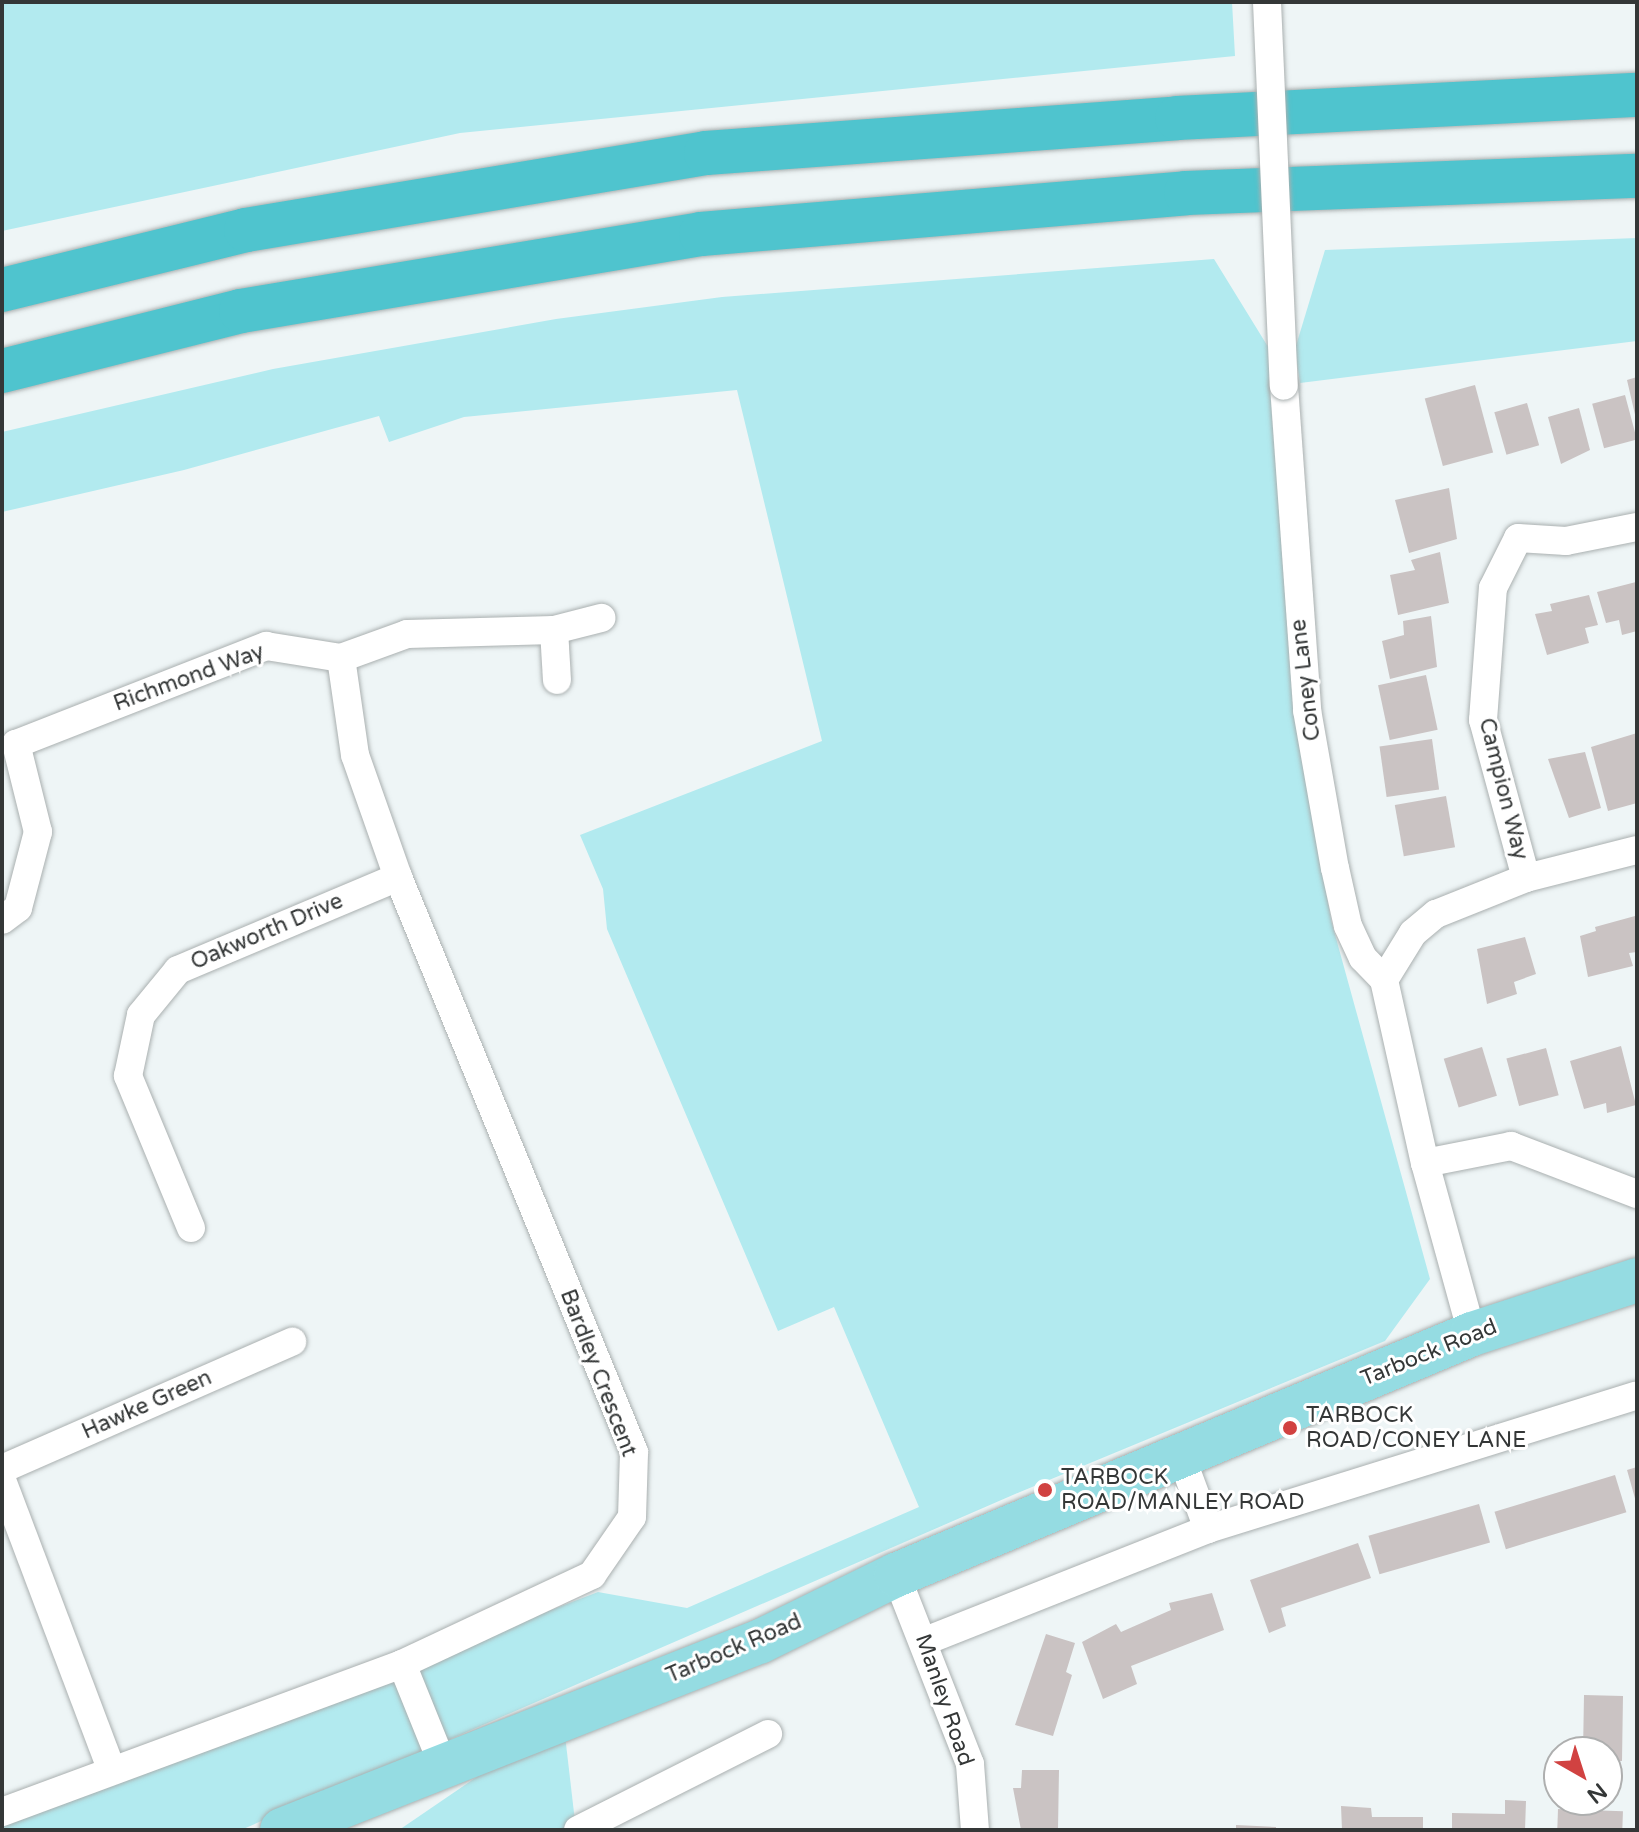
<!DOCTYPE html>
<html>
<head>
<meta charset="utf-8">
<style>
  body { margin:0 }
  #map { position:relative; width:1639px; height:1832px; overflow:hidden; background:#eef5f6; font-family:"Varela Round",sans-serif }
  div>[style] { position:absolute }
  .green>* { inset:0; background:#b2eaef }
  .building>* { inset:0; background:#cac3c3; transform-origin:0 0 }
  .roads { filter:drop-shadow(0 0 2px #aab0b0) drop-shadow(0 0 2px #aab0b0) }
  .minor>* { height:28px; margin:-14px; padding:0 14px; transform-origin:14px; border-radius:14px; background:#fff }
  .primary>* { height:44px; margin:-22px; padding:0 22px; transform-origin:22px; border-radius:22px; background:#95dce2 }
  .motorway>* { height:44px; margin:-22px; padding:0 22px; transform-origin:22px; border-radius:22px; background:#4fc4ce }
  .bridges { filter:drop-shadow(0 0 2px #aab0b0) drop-shadow(0 0 2px #aab0b0) }
  .minor-bridge>* { height:28px; margin:-14px; padding:0 14px; transform-origin:14px; border-radius:14px; background:#fff }
  .dots>* { width:22px; height:22px; translate:-50% -50%; box-sizing:border-box; border:4px solid #fff; border-radius:50% }
  span { translate:-50% -50%; white-space:nowrap; text-align:center; line-height:1.15; -webkit-text-stroke:6px #fff; paint-order:stroke }
  .street-label { font-size:22px; color:#343737 }
  .poi-label { font-size:22px; color:#343737 }
  .left { translate:0 -50%; text-align:left }
  .frame { position:absolute; inset:0; border:4px solid #343737; pointer-events:none }
  .north { position:absolute; left:1543px; top:1736px; width:80px; height:80px; box-sizing:border-box; background:#fff; border:2px solid #aeafaf; border-radius:50%; rotate:141deg; font-size:22px; font-weight:700; line-height:32px; text-align:center; color:#343737 }
  .north::after { content:''; display:block; margin:auto; width:28px; height:36px; background:#d14241; clip-path:polygon(50% 0,100% 100%,50% 72%,0 100%) }
</style>
</head>
<body>
<div id="map">
  <div class="green">
    <div style="clip-path:polygon(2px 2px,1232px 2px,1235px 56px,460px 133px,2px 231px)"></div>
    <div style="clip-path:polygon(1637px 238px,1637px 341px,1300px 383px,1295px 349px,1325px 250px)"></div>
    <div style="clip-path:polygon(1214px 259px,1270px 350px,1295px 707px,1331px 920px,1430px 1279px,1385px 1341px,1020px 1492px,241px 1830px,2px 1830px,2px 1821px,598px 1592px,687px 1608px,919px 1507px,834px 1307px,778px 1331px,607px 929px,603px 889px,580px 835px,822px 741px,737px 390px,464px 417px,389px 442px,379px 416px,184px 470px,2px 512px,2px 432px,273px 369px,556px 319px,722px 297px)"></div>
    <div style="clip-path:polygon(563px 1718px,576px 1830px,399px 1830px)"></div>
  </div>
  <div class="building">
    <div style="clip-path:polygon(1637px 377px,1637px 419px,1636px 419px,1627px 380px)"></div>
    <div style="left:1475px;top:385px;width:70px;height:52px;rotate:75deg"></div>
    <div style="left:1625px;top:395px;width:46px;height:34px;rotate:75deg"></div>
    <div style="left:1527px;top:403px;width:44px;height:34px;rotate:74deg"></div>
    <div style="clip-path:polygon(1579px 408px,1590px 450px,1561px 464px,1548px 417px)"></div>
    <div style="clip-path:polygon(1449px 488px,1457px 539px,1409px 553px,1395px 500px)"></div>
    <div style="clip-path:polygon(1440px 552px,1449px 603px,1398px 615px,1390px 575px,1415px 570px,1411px 560px)"></div>
    <div style="clip-path:polygon(1636px 582px,1637px 631px,1622px 635px,1619px 620px,1606px 623px,1597px 592px)"></div>
    <div style="clip-path:polygon(1589px 595px,1598px 625px,1585px 628px,1589px 643px,1547px 655px,1535px 614px,1552px 611px,1550px 604px)"></div>
    <div style="clip-path:polygon(1431px 616px,1437px 667px,1390px 679px,1382px 641px,1404px 635px,1403px 621px)"></div>
    <div style="left:1426px;top:675px;width:56px;height:49px;rotate:78deg"></div>
    <div style="clip-path:polygon(1637px 733px,1637px 803px,1608px 811px,1591px 747px)"></div>
    <div style="left:1432px;top:739px;width:51px;height:53px;rotate:82deg"></div>
    <div style="clip-path:polygon(1585px 752px,1601px 808px,1569px 818px,1548px 759px)"></div>
    <div style="left:1446px;top:796px;width:52px;height:52px;rotate:80deg"></div>
    <div style="clip-path:polygon(1635px 916px,1637px 952px,1629px 953px,1633px 966px,1588px 977px,1580px 936px,1596px 931px,1595px 927px)"></div>
    <div style="clip-path:polygon(1525px 937px,1536px 974px,1514px 982px,1517px 994px,1487px 1004px,1477px 949px)"></div>
    <div style="clip-path:polygon(1621px 1046px,1636px 1105px,1607px 1113px,1606px 1103px,1584px 1109px,1570px 1061px)"></div>
    <div style="left:1482px;top:1047px;width:51px;height:40px;rotate:73deg"></div>
    <div style="left:1546px;top:1048px;width:49px;height:41px;rotate:75deg"></div>
    <div style="clip-path:polygon(1637px 1467px,1637px 1501px,1636px 1502px,1627px 1470px)"></div>
    <div style="left:1615px;top:1475px;width:39px;height:126px;rotate:73deg"></div>
    <div style="left:1479px;top:1504px;width:40px;height:115px;rotate:74deg"></div>
    <div style="clip-path:polygon(1358px 1543px,1371px 1578px,1281px 1608px,1286px 1626px,1269px 1633px,1250px 1580px)"></div>
    <div style="clip-path:polygon(1212px 1593px,1224px 1630px,1131px 1666px,1137px 1684px,1103px 1699px,1082px 1642px,1116px 1624px,1121px 1632px,1171px 1610px,1169px 1603px)"></div>
    <div style="clip-path:polygon(1046px 1634px,1075px 1643px,1066px 1672px,1072px 1675px,1053px 1736px,1015px 1725px)"></div>
    <div style="clip-path:polygon(1584px 1695px,1623px 1696px,1622px 1761px,1607px 1761px,1607px 1752px,1583px 1752px)"></div>
    <div style="clip-path:polygon(1022px 1770px,1059px 1770px,1058px 1830px,1021px 1830px,1013px 1788px,1021px 1788px)"></div>
    <div style="clip-path:polygon(1505px 1800px,1526px 1801px,1525px 1830px,1452px 1830px,1452px 1813px,1505px 1814px)"></div>
    <div style="clip-path:polygon(1341px 1806px,1371px 1808px,1372px 1817px,1423px 1817px,1423px 1830px,1342px 1830px)"></div>
    <div style="left:1558px;top:1809px;width:65px;height:21px;rotate:2deg"></div>
    <div style="clip-path:polygon(1236px 1825px,1276px 1827px,1276px 1830px,1236px 1830px)"></div>
  </div>
  <div class="roads">
    <div class="minor">
      <div style="left:1284px;top:386px;width:325px;rotate:85.9deg"></div>
      <div style="left:1307px;top:710px;width:160px;rotate:80deg"></div>
      <div style="left:1335px;top:868px;width:59px;rotate:77.4deg"></div>
      <div style="left:1348px;top:926px;width:35px;rotate:65deg"></div>
      <div style="left:1363px;top:958px;width:30px;rotate:46deg"></div>
      <div style="left:1384px;top:980px;width:188px;rotate:77.4deg"></div>
      <div style="left:1425px;top:1163px;width:177px;rotate:74.6deg"></div>
      <div style="left:554px;top:630px;width:50px;rotate:86.6deg"></div>
      <div style="left:1526px;top:878px;width:164px;rotate:-105.2deg"></div>
      <div style="left:1483px;top:720px;width:132px;rotate:-85.7deg"></div>
      <div style="left:1493px;top:588px;width:56px;rotate:-63.4deg"></div>
      <div style="left:1518px;top:538px;width:48px;rotate:3.6deg"></div>
      <div style="left:1566px;top:541px;width:72px;rotate:-11.2deg"></div>
      <div style="left:2px;top:920px;width:20px;rotate:-37deg"></div>
      <div style="left:18px;top:908px;width:79px;rotate:-75.3deg"></div>
      <div style="left:38px;top:832px;width:91px;rotate:-104deg"></div>
      <div style="left:16px;top:744px;width:269px;rotate:-21.4deg"></div>
      <div style="left:266px;top:646px;width:76px;rotate:9.1deg"></div>
      <div style="left:341px;top:658px;width:70px;rotate:-20deg"></div>
      <div style="left:407px;top:634px;width:147px;rotate:-1.6deg"></div>
      <div style="left:554px;top:630px;width:49px;rotate:-14.3deg"></div>
      <div style="left:1384px;top:980px;width:55px;rotate:-58.3deg"></div>
      <div style="left:1413px;top:933px;width:30px;rotate:-40deg"></div>
      <div style="left:1436px;top:914px;width:97px;rotate:-21.8deg"></div>
      <div style="left:1526px;top:878px;width:114px;rotate:-14.2deg"></div>
      <div style="left:1425px;top:1163px;width:88px;rotate:-11.2deg"></div>
      <div style="left:1511px;top:1146px;width:135px;rotate:20.9deg"></div>
      <div style="left:191px;top:1228px;width:165px;rotate:-112.5deg"></div>
      <div style="left:128px;top:1076px;width:62px;rotate:-78deg"></div>
      <div style="left:141px;top:1015px;width:58px;rotate:-50.6deg"></div>
      <div style="left:178px;top:970px;width:239px;rotate:-22.9deg"></div>
      <div style="left:1181px;top:1456px;width:78px;rotate:69.7deg"></div>
      <div style="left:1208px;top:1529px;width:449px;rotate:-17.3deg"></div>
      <div style="left:2px;top:1469px;width:317px;rotate:-23.7deg"></div>
      <div style="left:2px;top:1480px;width:308px;rotate:69.3deg"></div>
      <div style="left:896px;top:1575px;width:203px;rotate:68.6deg"></div>
      <div style="left:970px;top:1764px;width:66px;rotate:85.7deg"></div>
      <div style="left:925px;top:1641px;width:304px;rotate:-21.6deg"></div>
      <div style="left:402px;top:1664px;width:112px;rotate:68deg"></div>
      <div style="left:2px;top:1812px;width:427px;rotate:-20.3deg"></div>
      <div style="left:402px;top:1664px;width:210px;rotate:-25.1deg"></div>
      <div style="left:592px;top:1575px;width:70px;rotate:-55.4deg"></div>
      <div style="left:632px;top:1517px;width:65px;rotate:-88.2deg"></div>
      <div style="left:634px;top:1452px;width:622px;rotate:-112.31deg"></div>
      <div style="left:398px;top:877px;width:129px;rotate:-109.4deg"></div>
      <div style="left:355px;top:755px;width:98px;rotate:-98.2deg"></div>
      <div style="left:578px;top:1830px;width:213px;rotate:-26.8deg"></div>
    </div>
    <div class="primary">
      <div style="left:282px;top:1830px;width:515px;rotate:-21.53deg"></div>
      <div style="left:761px;top:1641px;width:150px;rotate:-26.1deg"></div>
      <div style="left:896px;top:1575px;width:624px;rotate:-22.7deg"></div>
      <div style="left:1472px;top:1334px;width:174px;rotate:-18.1deg"></div>
    </div>
    <div class="motorway">
      <div style="left:2px;top:290px;width:251px;rotate:-13.8deg"></div>
      <div style="left:246px;top:230px;width:466px;rotate:-9.5deg"></div>
      <div style="left:706px;top:153px;width:472px;rotate:-4.2deg"></div>
      <div style="left:1177px;top:118px;width:461px;rotate:-2.9deg"></div>
      <div style="left:2px;top:371px;width:246px;rotate:-14.1deg"></div>
      <div style="left:241px;top:311px;width:466px;rotate:-9.5deg"></div>
      <div style="left:701px;top:234px;width:487px;rotate:-4.8deg"></div>
      <div style="left:1186px;top:193px;width:451px;rotate:-2.2deg"></div>
    </div>
  </div>
  <div class="bridges">
    <div class="minor-bridge">
      <div style="left:1267px;top:2px;width:384px;rotate:87.5deg"></div>
    </div>
  </div>
  <div class="dots">
    <div style="left:1290px;top:1428px;background:#d14241"></div>
    <div style="left:1045px;top:1490px;background:#d14241"></div>
  </div>
  <div class="street-label">
    <span style="left:189px;top:678px;rotate:-20deg">Richmond Way</span>
    <span style="left:1306px;top:680px;rotate:-97deg">Coney Lane</span>
    <span style="left:1503px;top:789px;rotate:76deg">Campion Way</span>
    <span style="left:267px;top:932px;rotate:-23deg">Oakworth Drive</span>
    <span style="left:1429px;top:1353px;rotate:-22deg">Tarbock Road</span>
    <span style="left:598px;top:1373px;rotate:69deg">Bardley Crescent</span>
    <span style="left:147px;top:1405px;rotate:-24deg">Hawke Green</span>
    <span style="left:734px;top:1649px;rotate:-23deg">Tarbock Road</span>
    <span style="left:944px;top:1700px;rotate:71deg">Manley Road</span>
  </div>
  <div class="poi-label">
    <span class="left" style="left:1306px;top:1428px">TARBOCK<br>ROAD/CONEY LANE</span>
    <span class="left" style="left:1061px;top:1490px">TARBOCK<br>ROAD/MANLEY ROAD</span>
  </div>
  <div class="frame"></div>
  <div class="north">N</div>
</div>
</body>
</html>
